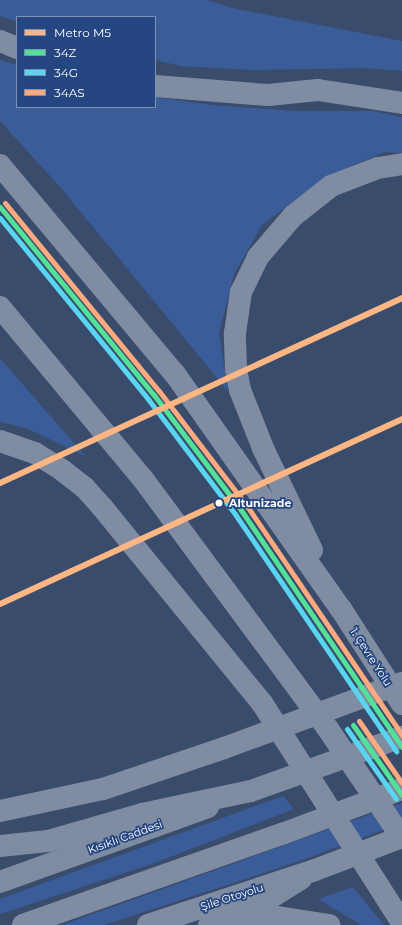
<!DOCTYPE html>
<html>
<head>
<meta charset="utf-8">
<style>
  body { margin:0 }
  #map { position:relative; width:402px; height:925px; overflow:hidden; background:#3a4c6c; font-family:Montserrat,sans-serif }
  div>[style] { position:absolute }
  .green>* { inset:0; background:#3a5c98 }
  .primary>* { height:22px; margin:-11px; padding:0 11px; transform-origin:11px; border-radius:11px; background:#7e8ca1 }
  .trunk>* { height:22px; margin:-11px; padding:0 11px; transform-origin:11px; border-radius:11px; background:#808ca2 }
  .primary-bridge>* { height:22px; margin:-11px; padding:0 11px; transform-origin:11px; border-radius:11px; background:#7e8ca1 }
  .trunk-bridge>* { height:22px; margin:-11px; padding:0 11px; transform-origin:11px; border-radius:11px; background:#808ca2 }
  .bus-1>* { height:5px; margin:-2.5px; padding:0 2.5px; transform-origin:2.5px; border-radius:2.5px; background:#53e098 }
  .bus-2>* { height:5px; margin:-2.5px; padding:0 2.5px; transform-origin:2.5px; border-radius:2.5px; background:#5ad5f0 }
  .bus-3>* { height:5px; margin:-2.5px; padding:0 2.5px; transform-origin:2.5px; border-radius:2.5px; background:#ffa980 }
  .metro-1>* { height:6px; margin:-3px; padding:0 3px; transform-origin:3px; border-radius:3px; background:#fcb683 }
  .dots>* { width:11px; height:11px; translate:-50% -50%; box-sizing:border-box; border:2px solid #254681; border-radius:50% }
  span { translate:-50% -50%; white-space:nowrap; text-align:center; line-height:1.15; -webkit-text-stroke:3.5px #254681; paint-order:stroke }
  .stop-label { font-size:11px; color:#fff; font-weight:700 }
  .left { translate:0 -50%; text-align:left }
  .street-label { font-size:11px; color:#fff }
  .legend { position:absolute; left:16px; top:16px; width:140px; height:92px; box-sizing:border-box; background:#254681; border:1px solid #7c90b3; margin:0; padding:5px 7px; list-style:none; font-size:12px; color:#fff }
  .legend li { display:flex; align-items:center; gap:8px; height:20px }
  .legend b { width:20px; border:1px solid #7c90b3 }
</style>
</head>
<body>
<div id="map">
  <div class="green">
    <div style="clip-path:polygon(0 0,207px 0,232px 8px,402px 41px,402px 71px,366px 68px,251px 70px,181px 66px,155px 60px,155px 17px,17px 17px,17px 22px,0 16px)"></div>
    <div style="clip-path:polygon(0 60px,17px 65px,17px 107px,155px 107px,155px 97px,212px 105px,295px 111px,372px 111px,402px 117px,402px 153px,385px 152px,351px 166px,318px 183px,262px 225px,234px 274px,219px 333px,228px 391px,61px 188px,0 121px)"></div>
    <div style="clip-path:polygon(0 358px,85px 456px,26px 428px,0 422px)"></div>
    <div style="clip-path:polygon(283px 796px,294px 809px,152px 864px,0 914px,0 899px)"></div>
    <div style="clip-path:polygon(402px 803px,402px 823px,297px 862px,104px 925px,62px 925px)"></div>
    <div style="clip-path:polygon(353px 887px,384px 925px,361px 925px,318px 899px)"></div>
  </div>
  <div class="primary">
    <div style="left:0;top:882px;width:221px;rotate:-19.8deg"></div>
    <div style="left:209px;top:925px;width:72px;rotate:-24.4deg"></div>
    <div style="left:275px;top:895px;width:31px;rotate:-32deg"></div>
  </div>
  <div class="trunk">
    <div style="left:0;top:41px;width:18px;rotate:22deg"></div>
    <div style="left:155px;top:86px;width:113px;rotate:4.6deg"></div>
    <div style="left:268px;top:95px;width:50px;rotate:-5.7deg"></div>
    <div style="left:318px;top:90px;width:85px;rotate:8.8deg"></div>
    <div style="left:0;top:165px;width:273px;rotate:50.1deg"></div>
    <div style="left:175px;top:374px;width:288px;rotate:54.8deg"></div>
    <div style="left:341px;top:609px;width:113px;rotate:57.3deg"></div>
    <div style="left:0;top:307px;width:224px;rotate:50.3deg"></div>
    <div style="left:143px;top:479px;width:311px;rotate:53.5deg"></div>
    <div style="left:328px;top:729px;width:132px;rotate:55.8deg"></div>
    <div style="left:0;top:441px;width:37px;rotate:19deg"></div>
    <div style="left:35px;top:453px;width:32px;rotate:32deg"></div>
    <div style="left:62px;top:470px;width:28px;rotate:38deg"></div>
    <div style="left:84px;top:487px;width:27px;rotate:48deg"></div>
    <div style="left:102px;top:507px;width:253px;rotate:50.8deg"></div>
    <div style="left:262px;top:703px;width:261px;rotate:57.5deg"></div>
    <div style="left:312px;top:550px;width:113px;rotate:-115.7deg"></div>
    <div style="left:263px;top:448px;width:62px;rotate:-111.6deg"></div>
    <div style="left:240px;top:390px;width:21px;rotate:-101deg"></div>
    <div style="left:236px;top:369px;width:36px;rotate:-92deg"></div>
    <div style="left:235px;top:333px;width:41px;rotate:-81.7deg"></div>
    <div style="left:241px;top:292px;width:39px;rotate:-64deg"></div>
    <div style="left:258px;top:257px;width:54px;rotate:-49.5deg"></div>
    <div style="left:293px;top:216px;width:48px;rotate:-38.3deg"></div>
    <div style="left:331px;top:186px;width:50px;rotate:-21deg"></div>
    <div style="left:378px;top:168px;width:24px;rotate:-9deg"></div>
    <div style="left:0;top:811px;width:105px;rotate:-12.1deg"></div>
    <div style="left:103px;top:789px;width:128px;rotate:-18.7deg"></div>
    <div style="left:0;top:846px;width:48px;rotate:-5.9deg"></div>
    <div style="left:48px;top:841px;width:98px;rotate:-16deg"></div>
    <div style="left:142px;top:814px;width:111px;rotate:-11.9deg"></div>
    <div style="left:23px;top:925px;width:275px;rotate:-19.4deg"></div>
    <div style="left:148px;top:925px;width:176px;rotate:-18.2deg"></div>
    <div style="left:228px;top:925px;width:49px;rotate:-9.5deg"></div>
    <div style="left:276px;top:917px;width:54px;rotate:8.6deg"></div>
  </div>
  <div class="primary-bridge">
    <div style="left:251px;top:791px;width:160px;rotate:-19.7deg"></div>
  </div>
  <div class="trunk-bridge">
    <div style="left:224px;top:748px;width:189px;rotate:-20.1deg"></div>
    <div style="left:282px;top:834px;width:128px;rotate:-20.6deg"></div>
    <div style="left:315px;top:870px;width:93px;rotate:-20.8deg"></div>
  </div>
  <div class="bus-1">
    <div style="left:0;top:207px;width:243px;rotate:50.7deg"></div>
    <div style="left:154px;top:395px;width:144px;rotate:52.9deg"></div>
    <div style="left:241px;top:510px;width:287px;rotate:55.8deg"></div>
    <div style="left:353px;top:725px;width:85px;rotate:55deg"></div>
  </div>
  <div class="bus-2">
    <div style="left:0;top:218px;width:234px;rotate:50.7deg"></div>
    <div style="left:148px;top:399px;width:144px;rotate:52.9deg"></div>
    <div style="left:235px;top:514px;width:287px;rotate:55.8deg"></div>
    <div style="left:347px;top:729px;width:85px;rotate:55deg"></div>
  </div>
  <div class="bus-3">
    <div style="left:5px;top:203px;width:243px;rotate:50.7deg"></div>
    <div style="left:159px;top:391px;width:145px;rotate:52.6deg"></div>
    <div style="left:247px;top:506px;width:277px;rotate:55.9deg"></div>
    <div style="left:359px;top:721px;width:75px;rotate:55.3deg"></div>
  </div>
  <div class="metro-1">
    <div style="left:0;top:483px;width:443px;rotate:-24.7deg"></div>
    <div style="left:0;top:604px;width:443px;rotate:-24.7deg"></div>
  </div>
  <div class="dots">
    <div style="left:219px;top:503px;background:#fff"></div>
  </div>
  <div class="stop-label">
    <span class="left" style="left:229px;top:503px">Altunizade</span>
  </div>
  <div class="street-label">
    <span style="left:371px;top:657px;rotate:57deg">1. Çevre Yolu</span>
    <span style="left:125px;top:837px;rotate:-20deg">Kısıklı Caddesi</span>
    <span style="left:232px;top:897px;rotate:-18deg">Şile Otoyolu</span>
  </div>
  <ul class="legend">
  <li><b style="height:5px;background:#fcb683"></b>Metro M5</li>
  <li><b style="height:5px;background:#53e098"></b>34Z</li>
  <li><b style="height:5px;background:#5ad5f0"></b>34G</li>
  <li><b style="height:5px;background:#ffa980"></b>34AS</li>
  </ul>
</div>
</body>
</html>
